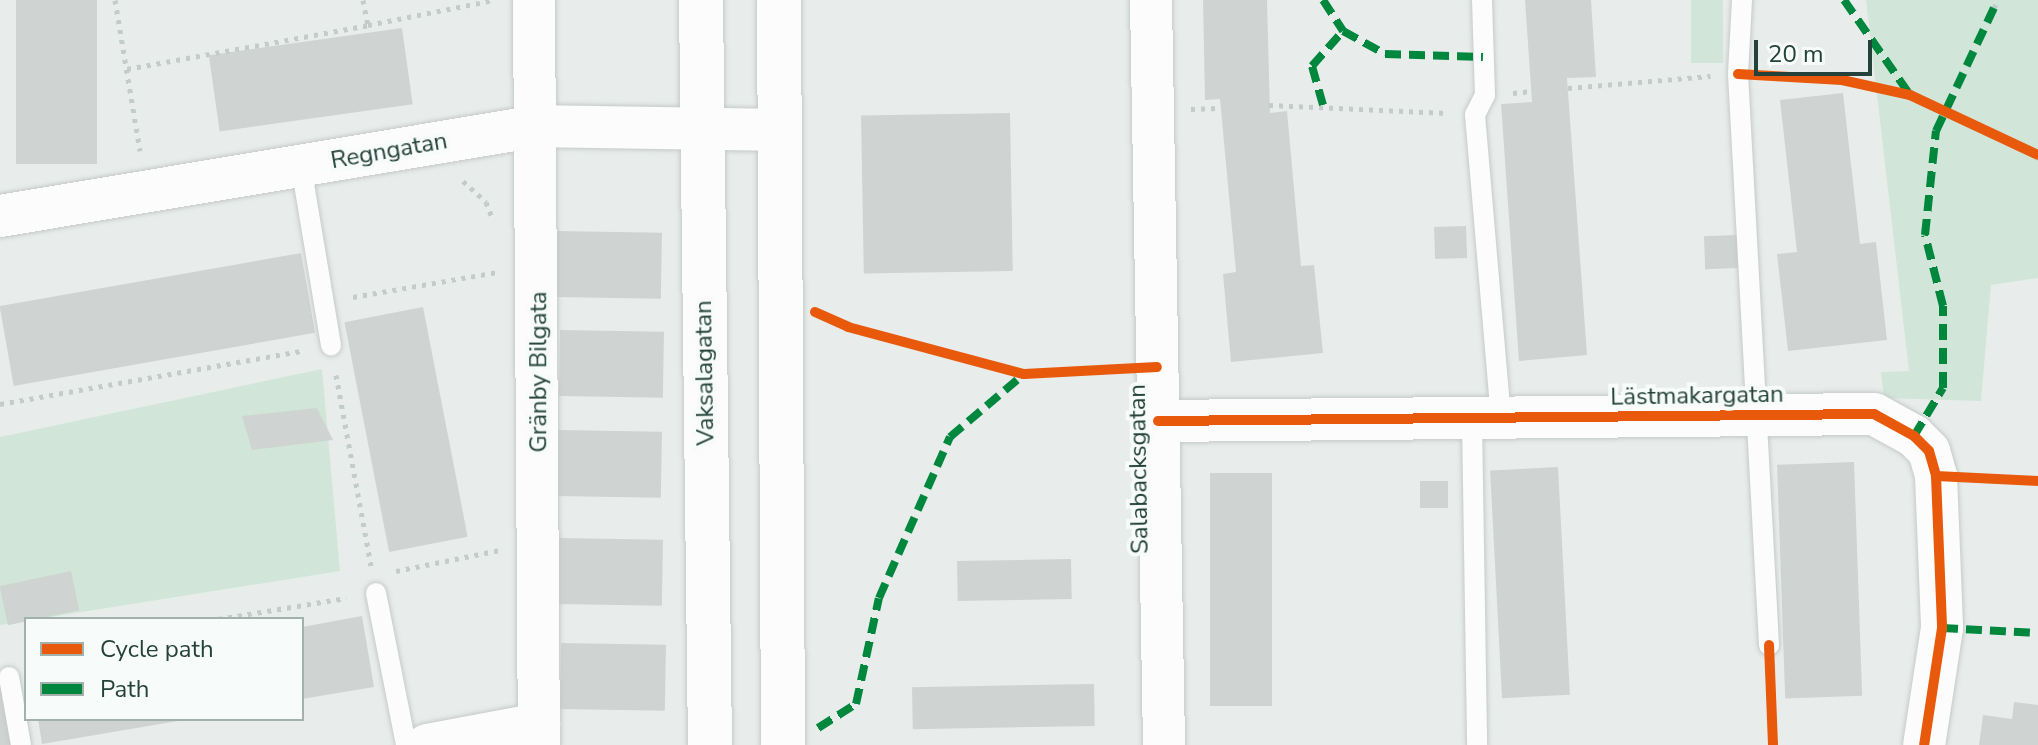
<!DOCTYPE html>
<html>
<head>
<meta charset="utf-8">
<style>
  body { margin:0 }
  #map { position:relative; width:2038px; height:745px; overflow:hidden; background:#e8edeb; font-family:"Nunito Sans",sans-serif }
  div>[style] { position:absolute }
  .green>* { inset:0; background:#d1e6d8; transform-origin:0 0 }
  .building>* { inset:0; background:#cfd4d2; transform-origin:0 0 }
  .path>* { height:5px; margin-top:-2.5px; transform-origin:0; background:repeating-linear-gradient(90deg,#c3ccca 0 4px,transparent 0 10px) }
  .roads { filter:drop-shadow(0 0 2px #c5cac8) drop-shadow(0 0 2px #c5cac8) }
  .service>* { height:20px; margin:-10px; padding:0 10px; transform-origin:10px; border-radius:10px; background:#fcfcfc }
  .minor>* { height:42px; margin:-21px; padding:0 21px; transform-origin:21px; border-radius:21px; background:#fcfcfc }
  .secondary>* { height:44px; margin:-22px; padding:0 22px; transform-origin:22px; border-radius:22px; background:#fcfcfc }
  .quiet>* { height:8px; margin-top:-4px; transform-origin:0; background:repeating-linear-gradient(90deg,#00873e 0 16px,transparent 0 24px) }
  .cycleway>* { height:10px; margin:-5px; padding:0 5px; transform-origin:5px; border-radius:5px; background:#e8590c }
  span { translate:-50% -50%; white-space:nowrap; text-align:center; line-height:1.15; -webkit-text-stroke:8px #f7fbf9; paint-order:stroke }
  .street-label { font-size:24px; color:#24423a }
  .legend { position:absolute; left:24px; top:617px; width:280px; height:104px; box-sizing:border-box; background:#f7fbf9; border:2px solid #a3b1ad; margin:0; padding:10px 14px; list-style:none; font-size:24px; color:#24423a }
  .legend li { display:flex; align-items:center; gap:16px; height:40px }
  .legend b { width:40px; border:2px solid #a3b1ad }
  .scale { position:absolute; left:1754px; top:40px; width:118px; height:36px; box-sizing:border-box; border:4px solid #24423a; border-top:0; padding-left:10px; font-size:24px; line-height:28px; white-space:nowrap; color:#24423a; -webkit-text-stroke:6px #f7fbf9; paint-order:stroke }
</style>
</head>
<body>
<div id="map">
  <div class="green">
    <div style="left:1691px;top:0;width:32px;height:63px"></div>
    <div style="clip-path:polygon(1866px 0,2038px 0,2038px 278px,1991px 285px,1981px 401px,1884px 398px,1881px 372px,1909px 371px)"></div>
    <div style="clip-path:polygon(322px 369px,340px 571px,0 625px,0 437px)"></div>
  </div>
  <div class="building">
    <div style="left:16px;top:0;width:81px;height:164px"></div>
    <div style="clip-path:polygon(1203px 0,1267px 0,1270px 113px,1287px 111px,1301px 266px,1314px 265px,1323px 353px,1231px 362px,1223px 274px,1236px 272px,1220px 99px,1205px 100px)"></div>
    <div style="clip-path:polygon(1525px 0,1591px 0,1596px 77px,1567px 78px,1587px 355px,1519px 361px,1501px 104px,1532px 102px)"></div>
    <div style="left:402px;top:28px;width:77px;height:195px;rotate:82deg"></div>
    <div style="clip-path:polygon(1843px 93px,1860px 244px,1876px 242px,1887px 340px,1788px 351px,1777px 254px,1797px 252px,1780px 100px)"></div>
    <div style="left:1010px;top:113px;width:158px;height:149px;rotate:89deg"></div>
    <div style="left:1466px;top:226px;width:32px;height:32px;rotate:88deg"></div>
    <div style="left:557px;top:231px;width:105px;height:66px;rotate:1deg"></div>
    <div style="left:1737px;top:235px;width:33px;height:33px;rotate:88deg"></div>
    <div style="left:301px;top:253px;width:81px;height:306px;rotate:80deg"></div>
    <div style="left:423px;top:307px;width:234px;height:80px;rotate:79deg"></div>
    <div style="left:560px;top:330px;width:104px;height:66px;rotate:1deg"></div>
    <div style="clip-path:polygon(317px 408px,333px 440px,252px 450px,242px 416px)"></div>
    <div style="left:557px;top:430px;width:105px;height:66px;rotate:1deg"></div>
    <div style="left:1854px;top:462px;width:234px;height:77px;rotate:88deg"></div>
    <div style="left:1558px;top:467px;width:228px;height:68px;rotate:87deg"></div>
    <div style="left:1272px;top:473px;width:233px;height:62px;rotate:90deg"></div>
    <div style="left:1420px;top:481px;width:28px;height:27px"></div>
    <div style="left:558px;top:538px;width:105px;height:66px;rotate:1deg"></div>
    <div style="left:1071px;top:559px;width:40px;height:114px;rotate:89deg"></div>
    <div style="left:71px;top:571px;width:40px;height:73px;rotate:78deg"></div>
    <div style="clip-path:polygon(362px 616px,374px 687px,302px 699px,302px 627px)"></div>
    <div style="left:561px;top:643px;width:105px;height:66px;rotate:1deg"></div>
    <div style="left:1094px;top:684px;width:42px;height:182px;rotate:89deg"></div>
    <div style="clip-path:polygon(0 685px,2px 685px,12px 745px,0 745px)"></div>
    <div style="clip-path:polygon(2014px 702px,2038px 705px,2038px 745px,1979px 745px,1983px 715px,2012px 719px)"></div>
    <div style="clip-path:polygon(38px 719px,178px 719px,178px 721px,42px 744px)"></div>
  </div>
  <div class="path">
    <div style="left:115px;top:0;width:153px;rotate:80.6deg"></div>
    <div style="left:363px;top:0;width:25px;rotate:79deg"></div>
    <div style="left:368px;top:25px;width:128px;rotate:-11.2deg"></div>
    <div style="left:1994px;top:8px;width:9px;rotate:-63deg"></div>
    <div style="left:127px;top:69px;width:245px;rotate:-10.3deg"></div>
    <div style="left:1568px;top:88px;width:143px;rotate:-4.8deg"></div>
    <div style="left:1513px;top:93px;width:18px;rotate:-6deg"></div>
    <div style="left:1269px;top:105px;width:179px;rotate:2.6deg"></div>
    <div style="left:1191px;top:109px;width:30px;rotate:-2deg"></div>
    <div style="left:463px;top:181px;width:31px;rotate:42deg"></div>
    <div style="left:486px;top:202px;width:19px;rotate:69deg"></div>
    <div style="left:353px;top:297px;width:146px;rotate:-9.8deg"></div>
    <div style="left:336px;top:375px;width:194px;rotate:79.6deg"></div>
    <div style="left:0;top:404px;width:307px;rotate:-10deg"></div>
    <div style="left:396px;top:571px;width:106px;rotate:-11.4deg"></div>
    <div style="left:218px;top:619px;width:130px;rotate:-9.3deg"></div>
  </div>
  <div class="roads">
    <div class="service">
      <div style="left:1482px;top:0;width:95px;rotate:88.2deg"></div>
      <div style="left:1485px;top:95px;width:22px;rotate:117deg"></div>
      <div style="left:1475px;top:115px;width:304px;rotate:85.1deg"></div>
      <div style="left:1742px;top:0;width:74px;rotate:93.1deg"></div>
      <div style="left:1738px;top:74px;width:572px;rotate:86.89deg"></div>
      <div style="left:301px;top:166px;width:182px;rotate:80.5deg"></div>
      <div style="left:1472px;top:419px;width:326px;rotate:89.1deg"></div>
      <div style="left:376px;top:593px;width:155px;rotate:78.8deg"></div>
      <div style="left:9px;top:677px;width:69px;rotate:80deg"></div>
    </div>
    <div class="minor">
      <div style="left:534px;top:0;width:745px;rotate:89.62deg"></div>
      <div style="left:1151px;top:0;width:745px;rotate:89deg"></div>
      <div style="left:0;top:216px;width:545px;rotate:-9.5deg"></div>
      <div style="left:538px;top:126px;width:242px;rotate:0.9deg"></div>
      <div style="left:1158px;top:421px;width:716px;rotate:-0.56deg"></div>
      <div style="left:1874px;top:414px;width:46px;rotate:28.8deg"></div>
      <div style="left:1914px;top:436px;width:21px;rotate:45deg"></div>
      <div style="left:1929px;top:451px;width:26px;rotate:74deg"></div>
      <div style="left:1936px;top:476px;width:152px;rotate:87.7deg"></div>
      <div style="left:1942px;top:628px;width:118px;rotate:98.7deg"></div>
      <div style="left:427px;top:745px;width:114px;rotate:-10.6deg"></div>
    </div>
    <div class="secondary">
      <div style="left:701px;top:0;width:745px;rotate:89.31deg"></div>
      <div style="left:779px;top:0;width:745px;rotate:89.69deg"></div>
    </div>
  </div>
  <div class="quiet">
    <div style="left:1323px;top:0;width:37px;rotate:57deg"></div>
    <div style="left:1343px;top:31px;width:48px;rotate:28.7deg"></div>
    <div style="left:1385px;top:54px;width:98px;rotate:1.8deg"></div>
    <div style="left:1844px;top:0;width:116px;rotate:55.2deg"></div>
    <div style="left:1323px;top:105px;width:41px;rotate:-105.8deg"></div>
    <div style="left:1312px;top:66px;width:47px;rotate:-48.5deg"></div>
    <div style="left:1914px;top:436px;width:56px;rotate:-58.9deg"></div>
    <div style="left:1943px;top:388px;width:82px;rotate:-90deg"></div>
    <div style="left:1943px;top:306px;width:73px;rotate:-104.2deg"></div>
    <div style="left:1925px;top:235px;width:105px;rotate:-84deg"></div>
    <div style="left:1936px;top:131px;width:136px;rotate:-64.8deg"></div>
    <div style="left:1942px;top:628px;width:96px;rotate:3deg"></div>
    <div style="left:818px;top:728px;width:45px;rotate:-32.3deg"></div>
    <div style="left:856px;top:704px;width:108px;rotate:-77.8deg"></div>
    <div style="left:879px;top:598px;width:176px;rotate:-66.2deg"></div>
    <div style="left:950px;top:437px;width:97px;rotate:-40.4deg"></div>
  </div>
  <div class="cycleway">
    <div style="left:1738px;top:74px;width:104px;rotate:3.3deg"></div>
    <div style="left:1842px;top:80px;width:70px;rotate:12.4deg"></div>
    <div style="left:1910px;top:95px;width:141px;rotate:25.1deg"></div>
    <div style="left:815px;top:312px;width:36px;rotate:24deg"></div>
    <div style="left:848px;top:327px;width:182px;rotate:15deg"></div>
    <div style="left:1024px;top:374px;width:133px;rotate:-3deg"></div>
    <div style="left:1158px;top:421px;width:716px;rotate:-0.56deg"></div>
    <div style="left:1874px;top:414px;width:46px;rotate:28.8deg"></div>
    <div style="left:1914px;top:436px;width:21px;rotate:45deg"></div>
    <div style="left:1929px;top:451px;width:26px;rotate:74deg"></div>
    <div style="left:1936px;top:476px;width:152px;rotate:87.7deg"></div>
    <div style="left:1942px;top:628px;width:118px;rotate:98.7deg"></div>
    <div style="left:1936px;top:476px;width:102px;rotate:2.8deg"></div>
    <div style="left:1769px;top:645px;width:100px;rotate:87.7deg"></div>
  </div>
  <div class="street-label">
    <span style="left:389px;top:151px;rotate:-10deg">Regngatan</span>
    <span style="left:539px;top:372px;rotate:-90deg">Gränby Bilgata</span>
    <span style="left:705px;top:373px;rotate:-91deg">Vaksalagatan</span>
    <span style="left:1697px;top:396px;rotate:-1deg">Lästmakargatan</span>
    <span style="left:1139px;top:469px;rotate:-91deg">Salabacksgatan</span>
  </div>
  <ul class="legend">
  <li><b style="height:10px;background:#e8590c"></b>Cycle path</li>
  <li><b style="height:10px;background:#00873e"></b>Path</li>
  </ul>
  <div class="scale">20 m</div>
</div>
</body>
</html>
